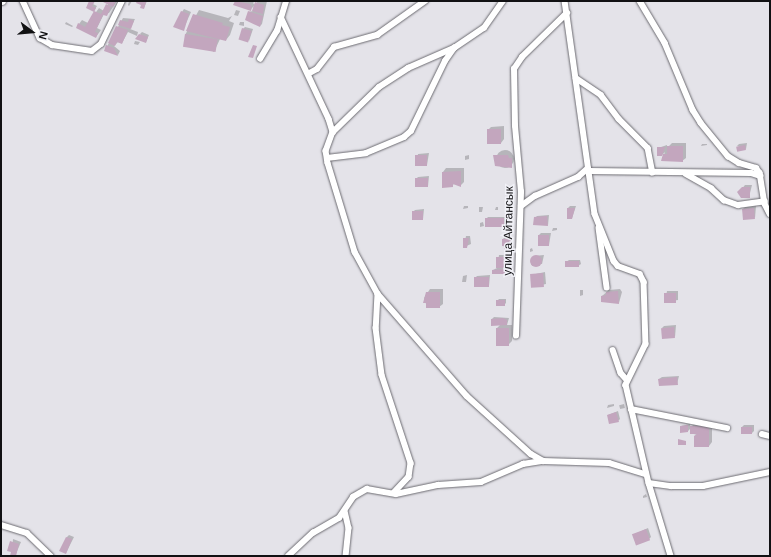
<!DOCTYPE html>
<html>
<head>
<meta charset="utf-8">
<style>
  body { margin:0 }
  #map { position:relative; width:771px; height:557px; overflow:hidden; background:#e4e3e9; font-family:Helvetica,sans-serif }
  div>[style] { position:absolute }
  .shadow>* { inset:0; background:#0003; transform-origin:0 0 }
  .round { border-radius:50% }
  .building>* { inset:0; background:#c3a6be; transform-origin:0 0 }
  .roads { filter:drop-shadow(0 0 1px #6c6b71) drop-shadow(0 0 1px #6c6b71) }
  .street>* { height:5.5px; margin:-2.75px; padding:0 2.75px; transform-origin:2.75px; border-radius:2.75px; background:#fff }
  .secondary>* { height:8px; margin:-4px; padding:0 4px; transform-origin:4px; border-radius:4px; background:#fff }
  span { translate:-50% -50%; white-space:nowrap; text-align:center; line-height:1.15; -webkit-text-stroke:3px #f1f1f7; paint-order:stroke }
  .street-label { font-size:12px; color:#111113 }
  .frame { position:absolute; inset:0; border:2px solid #111113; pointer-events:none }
  .north { position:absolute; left:12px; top:12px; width:40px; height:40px; -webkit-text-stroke:3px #f1f1f7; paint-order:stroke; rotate:106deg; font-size:11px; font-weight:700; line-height:16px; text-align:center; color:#111113 }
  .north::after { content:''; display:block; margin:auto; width:14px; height:18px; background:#111113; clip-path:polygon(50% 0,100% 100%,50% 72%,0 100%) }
</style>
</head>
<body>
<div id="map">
  <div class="shadow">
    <div style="clip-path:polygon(90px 1px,95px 1px,93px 4px,97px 6px,94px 11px)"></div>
    <div style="clip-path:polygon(103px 1px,117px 1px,109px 13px,104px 14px,97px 28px,101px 30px,96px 37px,79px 24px,82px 20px,88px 23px,99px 8px,104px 11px,108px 4px)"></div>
    <div style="clip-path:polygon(129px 1px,132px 1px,129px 6px,128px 5px)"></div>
    <div style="clip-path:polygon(138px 1px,147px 1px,144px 8px)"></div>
    <div style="clip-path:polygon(236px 1px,255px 1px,253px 3px,255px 5px,258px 1px,267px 1px,262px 24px,260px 26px,248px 12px,253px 11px,254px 6px,251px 9px,235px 4px)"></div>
    <div style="clip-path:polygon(184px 9px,191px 12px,183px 30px,182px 12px)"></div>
    <div style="clip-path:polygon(199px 10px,228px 18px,232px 16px,229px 21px,234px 23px,230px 35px,226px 40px,220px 39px,214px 52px,185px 35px)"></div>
    <div style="clip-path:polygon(236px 10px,240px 11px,238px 16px,234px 15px)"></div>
    <div style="clip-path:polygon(123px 18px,135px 19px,130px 29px,138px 32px,137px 36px,128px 32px,122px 43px,118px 42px,114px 46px,120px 51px,118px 55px,105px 50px)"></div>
    <div style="clip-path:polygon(66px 22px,73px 26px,72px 27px,65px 24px)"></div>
    <div style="clip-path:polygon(240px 22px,244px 22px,244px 26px,239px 25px)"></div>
    <div style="clip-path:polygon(245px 27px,253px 29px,249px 41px,243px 29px)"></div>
    <div style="clip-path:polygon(142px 32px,149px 35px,146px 42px,140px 34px)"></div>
    <div style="clip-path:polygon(135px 41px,140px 42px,138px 45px,134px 44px)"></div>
    <div style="clip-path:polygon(504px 126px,504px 139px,501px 143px,488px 130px,491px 127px)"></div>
    <div style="clip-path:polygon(672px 143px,686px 143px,686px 158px,682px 161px,662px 160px,665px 152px,662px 155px,658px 148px,667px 145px,667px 148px)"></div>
    <div style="clip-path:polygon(747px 143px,746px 149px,737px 146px,739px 144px)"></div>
    <div style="clip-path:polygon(702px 144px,707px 144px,707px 145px,701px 146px)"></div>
    <div class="round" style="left:496px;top:150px;width:18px;height:18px"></div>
    <div style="clip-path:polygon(429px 153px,427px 165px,416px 165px,418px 154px)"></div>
    <div style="clip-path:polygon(469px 155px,469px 159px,465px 160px,465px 156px)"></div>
    <div style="clip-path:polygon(446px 168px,464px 168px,464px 182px,461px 185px,455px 184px,443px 187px,443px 172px)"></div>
    <div style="clip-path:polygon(429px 176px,428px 186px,416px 179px,418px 177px)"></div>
    <div style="clip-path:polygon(745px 185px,752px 185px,749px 197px,739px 192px)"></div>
    <div style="clip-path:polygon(464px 206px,468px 206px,468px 208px,463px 209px)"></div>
    <div style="clip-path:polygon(570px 206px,576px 206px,572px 218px,568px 208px)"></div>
    <div style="clip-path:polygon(756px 206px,755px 218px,743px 209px,745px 207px)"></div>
    <div style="clip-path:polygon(479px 207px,483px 207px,482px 212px,479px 212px)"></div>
    <div style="clip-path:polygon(498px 207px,498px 210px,495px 210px,496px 207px)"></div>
    <div style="clip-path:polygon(424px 209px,423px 219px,413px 212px,415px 210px)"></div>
    <div style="clip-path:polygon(549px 215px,548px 225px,535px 218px,537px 216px)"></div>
    <div style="clip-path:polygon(488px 217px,506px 217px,506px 224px,504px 226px,486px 219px)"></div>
    <div style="clip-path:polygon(483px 222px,484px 226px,480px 227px,480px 223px)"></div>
    <div style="clip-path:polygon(553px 228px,557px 228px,557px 230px,552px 231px)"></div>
    <div style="clip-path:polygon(541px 233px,551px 233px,549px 245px,539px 235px)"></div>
    <div style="clip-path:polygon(466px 236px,470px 236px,471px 244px,464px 247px)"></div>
    <div style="clip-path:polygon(505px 237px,512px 237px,510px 246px,514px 246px,512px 252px,505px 253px,507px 246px,503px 239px)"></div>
    <div style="clip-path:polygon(532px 248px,533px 251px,530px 252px,530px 249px)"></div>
    <div style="clip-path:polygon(499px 255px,511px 255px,511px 264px,507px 266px,505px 273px,493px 273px,493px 270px,497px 268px)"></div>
    <div style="clip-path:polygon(544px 255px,542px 264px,531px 265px,533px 256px)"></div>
    <div style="clip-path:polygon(569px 260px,580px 260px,581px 264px,578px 266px,566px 262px)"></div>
    <div style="clip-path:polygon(545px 272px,546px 284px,532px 287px,531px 275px)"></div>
    <div style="clip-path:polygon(467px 275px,466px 282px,462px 282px,463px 276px)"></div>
    <div style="clip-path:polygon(490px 275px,489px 286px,475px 278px,477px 276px)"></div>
    <div style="clip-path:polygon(430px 289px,443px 289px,443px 304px,439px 307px,427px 307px,424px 298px)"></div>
    <div style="clip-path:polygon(620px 289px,622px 292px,619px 303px,602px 296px,609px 290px)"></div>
    <div style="clip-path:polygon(580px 290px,583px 290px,583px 295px,580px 296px)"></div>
    <div style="clip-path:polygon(667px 291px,678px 291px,678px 300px,665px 302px)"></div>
    <div style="clip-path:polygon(499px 299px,506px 299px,506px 303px,504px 305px,497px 301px)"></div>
    <div style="clip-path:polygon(494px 317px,509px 318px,507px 325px,512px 325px,512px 341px,509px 344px,497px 328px,500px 325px,492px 319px)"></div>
    <div style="clip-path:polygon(676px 325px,675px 337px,662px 328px,664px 326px)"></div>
    <div style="clip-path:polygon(679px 376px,677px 384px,659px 379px,662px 377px)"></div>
    <div style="clip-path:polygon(614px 404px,614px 406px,607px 408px,608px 405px)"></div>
    <div style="left:624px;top:404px;width:4px;height:5px;rotate:76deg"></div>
    <div style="clip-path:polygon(618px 411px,620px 419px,618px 421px,608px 415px)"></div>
    <div style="clip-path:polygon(695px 423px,712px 423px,712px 442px,709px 446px,697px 435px,691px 433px,691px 428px,688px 431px,681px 426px,690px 424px,690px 428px)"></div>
    <div style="clip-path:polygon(744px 425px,754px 425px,754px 431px,752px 433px,742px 427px)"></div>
    <div style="clip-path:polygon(646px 494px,647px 497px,643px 498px,643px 496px)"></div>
    <div style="clip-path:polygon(648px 528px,651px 537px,649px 539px,633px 535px)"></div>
    <div style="clip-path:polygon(69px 535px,74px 537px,66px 553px,67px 537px)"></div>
    <div style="clip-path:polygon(13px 539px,21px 542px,15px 556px,12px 551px)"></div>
  </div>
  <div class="building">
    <div style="clip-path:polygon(89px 1px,95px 1px,92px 6px,96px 8px,94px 12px,86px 8px)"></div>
    <div style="clip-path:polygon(101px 1px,116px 1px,113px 7px)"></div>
    <div style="clip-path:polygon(137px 1px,146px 2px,144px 9px,140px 8px,141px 5px,136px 3px)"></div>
    <div style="clip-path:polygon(235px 1px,250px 4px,252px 7px,251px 11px,233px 5px)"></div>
    <div style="clip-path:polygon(255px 2px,264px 5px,263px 14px,252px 11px)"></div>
    <div style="clip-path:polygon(106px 4px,111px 7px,107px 16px,103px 15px,95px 32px,98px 33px,96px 38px,76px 28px,78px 23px,85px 27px,94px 11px,101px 14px)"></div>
    <div style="clip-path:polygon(181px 11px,189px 14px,184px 31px,173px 27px)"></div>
    <div style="clip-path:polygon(248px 11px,263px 16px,260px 27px,245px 20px)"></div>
    <div style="clip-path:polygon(193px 14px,223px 23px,222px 25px,230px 27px,226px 41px,186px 31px)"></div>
    <div style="clip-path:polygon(129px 19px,134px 21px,131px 29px,118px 25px,120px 20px,128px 22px)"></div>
    <div style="clip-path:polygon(116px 26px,128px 30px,122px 44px,117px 42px,115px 46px,108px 43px)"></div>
    <div style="left:242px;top:28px;width:10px;height:12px;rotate:17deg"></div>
    <div style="clip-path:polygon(139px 34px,148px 37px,146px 43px,135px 39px)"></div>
    <div style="left:185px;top:34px;width:33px;height:13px;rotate:9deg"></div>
    <div style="clip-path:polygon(106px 45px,114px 48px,118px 56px,104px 51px)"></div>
    <div style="clip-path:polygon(253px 45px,257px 46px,253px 58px,248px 57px)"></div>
    <div style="left:501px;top:129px;width:15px;height:14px;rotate:90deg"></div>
    <div style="left:745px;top:145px;width:5px;height:9px;rotate:79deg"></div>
    <div style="clip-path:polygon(667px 146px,683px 146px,683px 162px,661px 161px,663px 154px,667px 154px)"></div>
    <div style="clip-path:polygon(657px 147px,665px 147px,662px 156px,657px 156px)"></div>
    <div style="left:415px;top:155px;width:12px;height:11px"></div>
    <div style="clip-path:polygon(493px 155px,508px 155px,509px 158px,512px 158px,512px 168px,495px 166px)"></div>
    <div style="clip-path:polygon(461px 171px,461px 187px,453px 184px,453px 187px,442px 188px,442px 172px)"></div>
    <div style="left:428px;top:178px;width:9px;height:13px;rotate:90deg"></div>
    <div style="clip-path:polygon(742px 187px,750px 187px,750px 198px,741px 198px,737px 192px)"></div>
    <div style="clip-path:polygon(567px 208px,575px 208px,572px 219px,567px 219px)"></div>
    <div style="left:754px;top:208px;width:11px;height:12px;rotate:85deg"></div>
    <div style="left:423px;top:211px;width:9px;height:11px;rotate:90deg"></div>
    <div style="clip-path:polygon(547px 216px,548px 226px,533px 225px,534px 217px)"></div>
    <div style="left:485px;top:218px;width:19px;height:9px"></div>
    <div style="left:538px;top:235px;width:11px;height:11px"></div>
    <div style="clip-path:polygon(463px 238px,469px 238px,467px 248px,463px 248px)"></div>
    <div style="clip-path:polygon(502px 239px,511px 239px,510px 247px,502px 246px)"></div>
    <div style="clip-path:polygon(504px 248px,513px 248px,512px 253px,504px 254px)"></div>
    <div class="round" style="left:530px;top:255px;width:12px;height:12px"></div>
    <div style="left:496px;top:257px;width:14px;height:11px"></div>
    <div style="left:579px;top:261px;width:6px;height:14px;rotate:90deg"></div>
    <div style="clip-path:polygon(505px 269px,505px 274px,492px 274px,492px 270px)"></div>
    <div style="left:543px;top:273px;width:14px;height:13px;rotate:86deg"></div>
    <div style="left:489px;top:277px;width:10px;height:15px;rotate:90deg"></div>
    <div style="clip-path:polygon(618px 291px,619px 304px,601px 302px,601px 296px,606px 295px,606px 292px)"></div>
    <div style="clip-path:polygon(426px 292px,440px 292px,440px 308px,426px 308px,426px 303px,423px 303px)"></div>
    <div style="left:664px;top:293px;width:12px;height:10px"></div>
    <div style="left:496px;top:300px;width:9px;height:6px"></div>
    <div style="clip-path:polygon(503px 318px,507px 320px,507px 325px,491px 326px,491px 319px)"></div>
    <div style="left:674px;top:327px;width:11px;height:13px;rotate:85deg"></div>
    <div style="left:496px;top:328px;width:13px;height:18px"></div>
    <div style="clip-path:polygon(677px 377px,678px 385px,659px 386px,658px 379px)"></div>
    <div style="clip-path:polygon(616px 412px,619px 422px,609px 424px,607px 415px)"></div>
    <div style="clip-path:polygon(688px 425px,688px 432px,680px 433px,680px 426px)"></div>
    <div style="clip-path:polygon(690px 426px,709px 426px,709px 447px,694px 447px,694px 436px,697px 434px,690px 434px)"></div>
    <div style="left:741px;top:427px;width:11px;height:7px"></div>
    <div style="clip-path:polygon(678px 439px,686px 441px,686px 445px,678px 445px)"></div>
    <div style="left:646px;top:529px;width:12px;height:15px;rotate:70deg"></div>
    <div style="clip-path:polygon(66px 537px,72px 539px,66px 554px,59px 551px)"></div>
    <div style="clip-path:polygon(10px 541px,19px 544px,16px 556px,10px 556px,11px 552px,7px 551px)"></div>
  </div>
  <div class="roads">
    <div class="street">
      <div style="left:23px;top:1px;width:41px;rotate:65.3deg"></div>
      <div style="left:40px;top:38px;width:14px;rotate:30deg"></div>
      <div style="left:52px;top:45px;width:40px;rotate:8.5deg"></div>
      <div style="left:92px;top:51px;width:11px;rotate:-38deg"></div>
      <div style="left:101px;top:44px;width:48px;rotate:-64deg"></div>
      <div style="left:565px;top:1px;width:215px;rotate:82deg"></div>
      <div style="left:595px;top:214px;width:51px;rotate:68deg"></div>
      <div style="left:614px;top:261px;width:6px;rotate:51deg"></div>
      <div style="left:618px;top:266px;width:23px;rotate:20deg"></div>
      <div style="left:640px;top:274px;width:9px;rotate:63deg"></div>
      <div style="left:644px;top:282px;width:62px;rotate:88.2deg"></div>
      <div style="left:646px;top:344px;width:46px;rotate:116deg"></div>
      <div style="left:626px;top:385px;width:101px;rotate:76.8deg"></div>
      <div style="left:649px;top:483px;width:22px;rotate:8deg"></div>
      <div style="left:671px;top:486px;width:32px"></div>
      <div style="left:703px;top:486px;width:68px;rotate:-11.8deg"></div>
      <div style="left:640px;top:1px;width:49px;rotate:59.2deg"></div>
      <div style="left:665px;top:43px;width:73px;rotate:67.3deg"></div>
      <div style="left:693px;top:110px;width:15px;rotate:58deg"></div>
      <div style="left:701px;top:123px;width:43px;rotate:50.7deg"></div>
      <div style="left:728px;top:156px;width:13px;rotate:32deg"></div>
      <div style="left:739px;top:163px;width:18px;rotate:16deg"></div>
      <div style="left:756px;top:168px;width:6px;rotate:51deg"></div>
      <div style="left:760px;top:173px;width:31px;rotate:81deg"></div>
      <div style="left:765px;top:204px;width:11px;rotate:63deg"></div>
      <div style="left:281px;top:17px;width:113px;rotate:64.8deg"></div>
      <div style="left:329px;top:119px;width:14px;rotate:73deg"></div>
      <div style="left:333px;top:132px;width:20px;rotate:110deg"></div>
      <div style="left:326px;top:151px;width:12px;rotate:81deg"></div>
      <div style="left:328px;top:163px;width:93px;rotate:73.1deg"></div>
      <div style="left:355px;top:252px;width:48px;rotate:61.3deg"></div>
      <div style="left:378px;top:294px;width:135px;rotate:48.9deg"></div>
      <div style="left:467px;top:396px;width:86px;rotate:42.2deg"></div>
      <div style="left:531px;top:454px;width:14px;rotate:30deg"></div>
      <div style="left:260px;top:59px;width:33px;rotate:-59deg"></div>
      <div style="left:277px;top:31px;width:31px;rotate:-73deg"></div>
      <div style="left:308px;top:74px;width:10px;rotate:-29deg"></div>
      <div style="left:317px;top:69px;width:28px;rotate:-52deg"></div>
      <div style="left:334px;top:47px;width:45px;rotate:-15.6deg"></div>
      <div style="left:377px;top:35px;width:59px;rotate:-35.3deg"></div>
      <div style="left:576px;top:78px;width:30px;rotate:34deg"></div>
      <div style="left:601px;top:95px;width:30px;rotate:53deg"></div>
      <div style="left:619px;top:119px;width:41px;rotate:45deg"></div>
      <div style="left:648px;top:148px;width:25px;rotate:79deg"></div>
      <div style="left:333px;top:132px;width:64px;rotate:-44.4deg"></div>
      <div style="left:379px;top:87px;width:35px;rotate:-33deg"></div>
      <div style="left:408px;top:68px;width:50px;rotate:-23.5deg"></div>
      <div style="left:454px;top:48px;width:36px;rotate:-34deg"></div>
      <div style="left:484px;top:28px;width:33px;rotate:-55deg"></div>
      <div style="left:327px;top:158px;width:39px;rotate:-7deg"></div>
      <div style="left:366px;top:153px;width:41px;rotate:-22.8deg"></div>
      <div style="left:404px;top:137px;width:9px;rotate:-41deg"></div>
      <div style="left:411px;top:131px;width:78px;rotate:-64.1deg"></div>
      <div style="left:445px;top:61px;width:16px;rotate:-55deg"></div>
      <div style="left:589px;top:171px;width:162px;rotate:0.7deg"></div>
      <div style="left:751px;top:173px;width:10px;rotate:17deg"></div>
      <div style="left:686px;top:174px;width:29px;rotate:29deg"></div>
      <div style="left:711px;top:188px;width:18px;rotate:43deg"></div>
      <div style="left:724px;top:200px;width:15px;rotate:20deg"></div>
      <div style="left:738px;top:205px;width:27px;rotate:-8deg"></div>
      <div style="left:521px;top:206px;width:17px;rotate:-36deg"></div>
      <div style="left:535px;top:196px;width:47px;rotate:-23.8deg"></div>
      <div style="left:578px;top:177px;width:13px;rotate:-42deg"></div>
      <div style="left:599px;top:228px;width:60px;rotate:82.3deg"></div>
      <div style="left:378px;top:294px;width:34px;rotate:93deg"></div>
      <div style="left:376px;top:328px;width:47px;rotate:82.7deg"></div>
      <div style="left:382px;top:375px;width:93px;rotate:71.8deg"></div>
      <div style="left:411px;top:463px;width:14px;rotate:98deg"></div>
      <div style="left:409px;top:477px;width:22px;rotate:133deg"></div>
      <div style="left:516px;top:336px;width:144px;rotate:-88deg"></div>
      <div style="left:521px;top:192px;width:66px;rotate:-95.2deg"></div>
      <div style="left:515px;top:126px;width:57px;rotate:-91deg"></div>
      <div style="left:514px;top:69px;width:14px;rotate:-56deg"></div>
      <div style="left:522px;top:57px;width:63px;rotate:-44.4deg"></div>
      <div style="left:613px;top:350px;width:24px;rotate:71deg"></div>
      <div style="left:621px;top:373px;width:9px;rotate:49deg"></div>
      <div style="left:631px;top:409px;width:98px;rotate:11.2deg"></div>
      <div style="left:762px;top:434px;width:8px;rotate:14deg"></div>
      <div style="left:649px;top:483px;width:76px;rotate:73.2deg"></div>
      <div style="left:345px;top:511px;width:17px;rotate:77deg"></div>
      <div style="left:349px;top:528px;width:28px;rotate:96deg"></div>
      <div style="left:1px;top:525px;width:27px;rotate:17deg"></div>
      <div style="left:27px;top:533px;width:33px;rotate:44deg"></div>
      <div style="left:288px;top:556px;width:34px;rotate:-43deg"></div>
      <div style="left:313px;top:533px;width:30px;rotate:-30deg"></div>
      <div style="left:339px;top:518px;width:25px;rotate:-56deg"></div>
      <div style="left:353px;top:497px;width:16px;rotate:-30deg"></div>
      <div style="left:367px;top:489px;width:29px;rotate:10deg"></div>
      <div style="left:396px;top:494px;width:43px;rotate:-12.1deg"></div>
      <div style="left:438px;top:485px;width:43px;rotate:-4deg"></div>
      <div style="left:481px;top:482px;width:46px;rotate:-23.2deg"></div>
      <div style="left:523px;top:464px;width:20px;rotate:-9deg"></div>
      <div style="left:543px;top:461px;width:66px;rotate:1.7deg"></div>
      <div style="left:609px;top:463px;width:38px;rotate:17deg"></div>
    </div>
    <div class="secondary">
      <div style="left:1px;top:1px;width:1px"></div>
    </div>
  </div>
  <div class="street-label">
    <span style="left:509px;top:231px;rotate:-89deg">улица Айтансык</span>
  </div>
  <div class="frame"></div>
  <div class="north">N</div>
</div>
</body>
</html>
